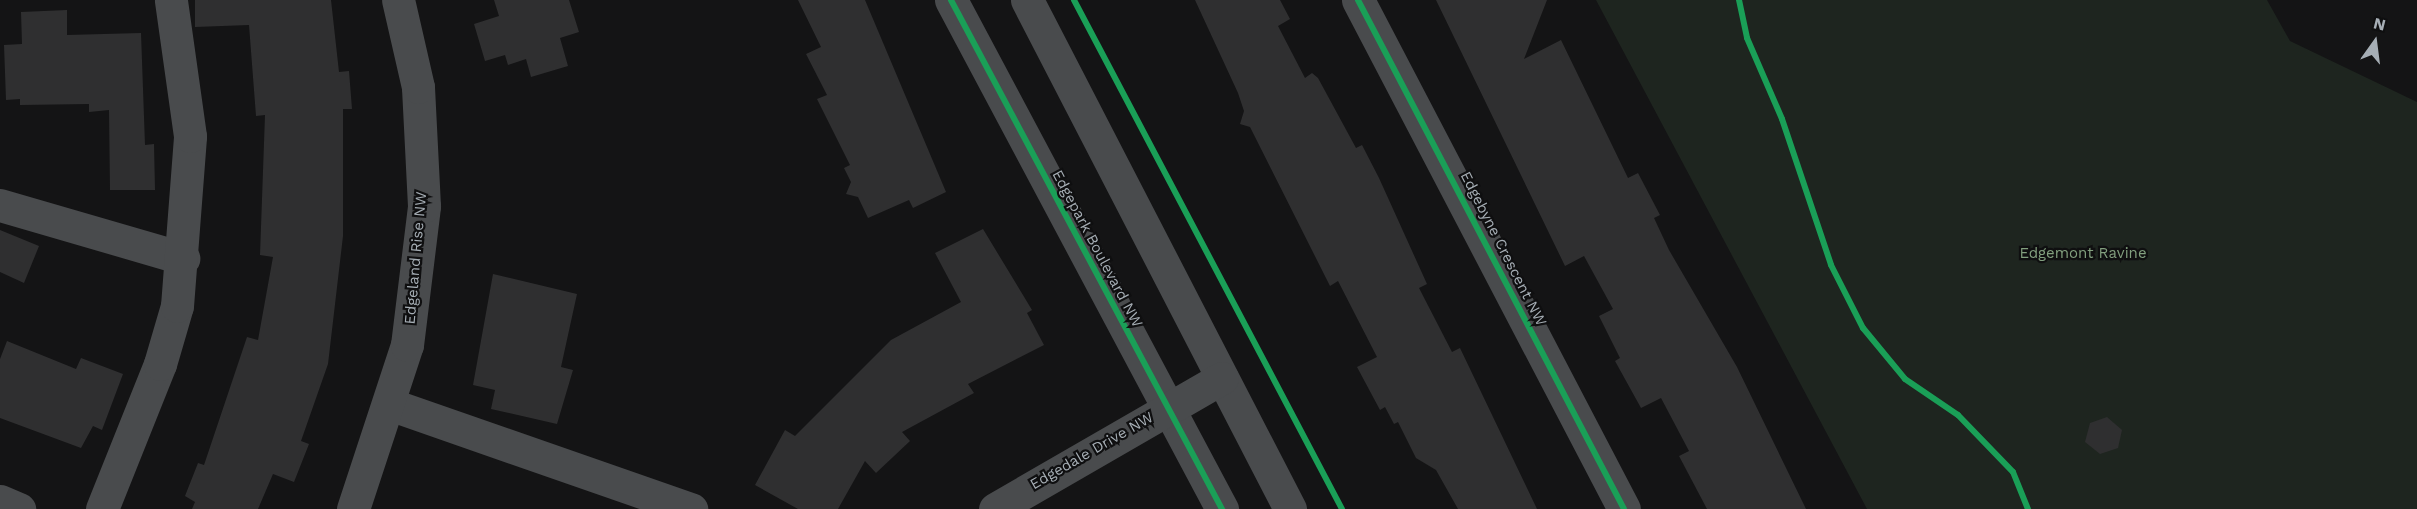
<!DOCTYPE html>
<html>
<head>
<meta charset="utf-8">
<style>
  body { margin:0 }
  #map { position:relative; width:2417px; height:509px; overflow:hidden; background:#141415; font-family:"Work Sans",sans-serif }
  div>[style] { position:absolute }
  .green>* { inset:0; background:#1e251f }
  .building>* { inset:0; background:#2f2f30 }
  .minor>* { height:33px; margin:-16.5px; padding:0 16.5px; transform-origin:16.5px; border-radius:16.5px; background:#494b4d }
  .cycleway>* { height:6px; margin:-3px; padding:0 3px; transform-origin:3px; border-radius:3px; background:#1a9f57 }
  span { translate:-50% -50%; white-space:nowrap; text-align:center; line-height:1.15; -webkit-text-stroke:4.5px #0f0f10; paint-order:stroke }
  .street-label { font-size:15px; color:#a6aeb5 }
  .park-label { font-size:15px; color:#829f7e }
  .north { position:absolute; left:2345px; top:12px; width:60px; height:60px; -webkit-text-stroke:4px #0f0f10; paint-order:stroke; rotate:14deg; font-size:16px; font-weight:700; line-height:24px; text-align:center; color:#a6aeb5 }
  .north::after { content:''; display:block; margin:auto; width:21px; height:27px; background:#a6aeb5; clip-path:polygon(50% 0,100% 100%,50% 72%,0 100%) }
</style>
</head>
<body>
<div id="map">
  <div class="green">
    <div style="clip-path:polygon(1596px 0,2267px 0,2290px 41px,2417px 102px,2417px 509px,1867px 509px)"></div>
  </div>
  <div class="building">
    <div style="clip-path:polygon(195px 0,331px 0,339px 72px,349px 71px,352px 109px,343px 109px,343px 236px,328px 364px,301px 441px,309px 444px,294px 482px,273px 474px,258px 509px,192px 509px,195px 502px,185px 496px,198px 463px,204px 465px,247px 337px,258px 340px,273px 257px,260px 255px,265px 115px,256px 116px,249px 25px,195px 27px)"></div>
    <div style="clip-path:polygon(494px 0,569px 0,579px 32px,560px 38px,568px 66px,531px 77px,526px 59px,508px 65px,505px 55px,485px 61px,474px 24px,499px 16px)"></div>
    <div style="clip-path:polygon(798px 0,865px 0,946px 192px,913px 208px,909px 200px,868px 218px,858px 197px,846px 194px,851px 182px,844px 168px,850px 165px,817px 99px,827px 95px,806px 54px,821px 47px)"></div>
    <div style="clip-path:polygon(1195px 0,1280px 0,1290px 19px,1278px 26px,1305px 78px,1312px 73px,1318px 78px,1356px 148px,1362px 145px,1379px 178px,1427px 284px,1419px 288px,1452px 352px,1460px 348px,1537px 509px,1458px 509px,1436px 470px,1416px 458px,1398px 422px,1394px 424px,1385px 407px,1380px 410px,1357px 367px,1377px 357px,1338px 281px,1330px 286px,1250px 127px,1240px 124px,1244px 111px,1238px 93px)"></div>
    <div style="clip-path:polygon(1436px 0,1547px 0,1524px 59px,1561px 40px,1628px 178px,1638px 173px,1660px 215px,1654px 218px,1669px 250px,1737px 367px,1806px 509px,1707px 509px,1679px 456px,1689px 451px,1661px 398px,1641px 408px,1615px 361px,1620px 358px,1599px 316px,1613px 309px,1584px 256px,1565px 266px)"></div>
    <div style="clip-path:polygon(67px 10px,67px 35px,141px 33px,145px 145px,154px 144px,155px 190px,110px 190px,109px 110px,89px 112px,89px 104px,20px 105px,20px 99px,6px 100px,4px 45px,22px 44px,21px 12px)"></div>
    <div style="clip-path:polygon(983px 229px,1032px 310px,1027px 313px,1044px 345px,968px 384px,974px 393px,902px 432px,910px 441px,876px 473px,865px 461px,838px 509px,798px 509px,755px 485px,785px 430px,795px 436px,891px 340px,961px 302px,935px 253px)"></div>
    <div style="clip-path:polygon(0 230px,39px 246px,24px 283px,0 272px)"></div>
    <div style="clip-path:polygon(493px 274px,577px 294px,561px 367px,573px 370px,557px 424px,491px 409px,495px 390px,473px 385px)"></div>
    <div style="clip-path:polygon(7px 341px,76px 369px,81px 358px,123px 374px,102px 430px,93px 426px,81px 448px,0 418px,0 359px)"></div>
    <div style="clip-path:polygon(2107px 417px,2122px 430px,2118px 448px,2100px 454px,2085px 442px,2090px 423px)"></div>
  </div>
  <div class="minor">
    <div style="left:951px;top:0;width:577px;rotate:61.97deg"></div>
    <div style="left:1027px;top:0;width:573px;rotate:62.67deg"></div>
    <div style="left:1358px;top:0;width:574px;rotate:62.41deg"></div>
    <div style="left:0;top:205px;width:191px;rotate:16.2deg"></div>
    <div style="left:392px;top:405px;width:317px;rotate:19.2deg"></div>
    <div style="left:0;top:501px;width:21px;rotate:23deg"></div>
    <div style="left:102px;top:509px;width:156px;rotate:-68.2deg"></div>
    <div style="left:160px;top:364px;width:60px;rotate:-73.7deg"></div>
    <div style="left:177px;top:306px;width:170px;rotate:-85.6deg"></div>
    <div style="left:190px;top:136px;width:137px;rotate:-98deg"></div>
    <div style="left:353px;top:509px;width:173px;rotate:-71.8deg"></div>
    <div style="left:407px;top:345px;width:140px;rotate:-83deg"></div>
    <div style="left:424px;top:206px;width:119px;rotate:-92.9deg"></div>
    <div style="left:418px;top:87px;width:89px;rotate:-102.9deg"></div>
    <div style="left:995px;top:509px;width:262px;rotate:-30deg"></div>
  </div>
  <div class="cycleway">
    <div style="left:951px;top:0;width:577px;rotate:61.97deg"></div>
    <div style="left:1074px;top:0;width:575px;rotate:62.23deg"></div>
    <div style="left:1358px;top:0;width:574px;rotate:62.41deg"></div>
    <div style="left:1739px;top:0;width:39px;rotate:78deg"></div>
    <div style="left:1747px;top:38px;width:88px;rotate:66.6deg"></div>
    <div style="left:1782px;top:119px;width:154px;rotate:71.4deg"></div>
    <div style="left:1831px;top:265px;width:71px;rotate:63.1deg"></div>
    <div style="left:1863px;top:328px;width:66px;rotate:50.5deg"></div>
    <div style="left:1905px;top:379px;width:64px;rotate:34.2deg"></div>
    <div style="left:1958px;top:415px;width:79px;rotate:46deg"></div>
    <div style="left:2013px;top:472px;width:40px;rotate:68deg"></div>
  </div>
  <div class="street-label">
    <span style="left:1097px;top:249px;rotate:62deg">Edgepark Boulevard NW</span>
    <span style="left:1503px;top:249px;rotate:63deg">Edgebyne Crescent NW</span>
    <span style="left:416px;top:258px;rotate:-85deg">Edgeland Rise NW</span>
    <span style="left:1092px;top:451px;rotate:-30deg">Edgedale Drive NW</span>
  </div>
  <div class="park-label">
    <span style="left:2083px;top:254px">Edgemont Ravine</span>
  </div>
  <div class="north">N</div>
</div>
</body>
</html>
